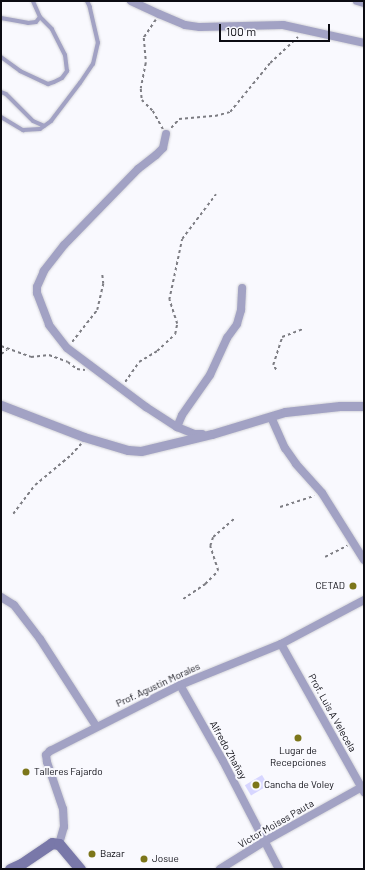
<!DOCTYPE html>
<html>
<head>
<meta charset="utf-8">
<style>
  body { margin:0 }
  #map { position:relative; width:365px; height:870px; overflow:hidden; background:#f9f9fe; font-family:Barlow,sans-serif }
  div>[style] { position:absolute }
  .green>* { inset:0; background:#d7d6ff; transform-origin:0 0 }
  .path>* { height:1.5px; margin-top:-0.75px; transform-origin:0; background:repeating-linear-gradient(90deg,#7d7d83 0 3px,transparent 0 6px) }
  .roads { filter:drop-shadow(0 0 1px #d3d3d8) drop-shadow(0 0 1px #d3d3d8) }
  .service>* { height:4px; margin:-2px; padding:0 2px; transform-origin:2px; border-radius:2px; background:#a2a2c4 }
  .minor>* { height:8px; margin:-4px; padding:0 4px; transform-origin:4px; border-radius:4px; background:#a2a2c4 }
  .tertiary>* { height:9px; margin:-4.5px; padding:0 4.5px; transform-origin:4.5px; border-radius:4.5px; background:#a2a2c4 }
  .secondary>* { height:11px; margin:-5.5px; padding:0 5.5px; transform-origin:5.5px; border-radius:5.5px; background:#7978a9 }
  .dots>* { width:11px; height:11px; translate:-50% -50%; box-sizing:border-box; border:2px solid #f9f9fe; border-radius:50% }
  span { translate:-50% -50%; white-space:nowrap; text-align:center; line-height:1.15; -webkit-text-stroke:4px #f9f9fe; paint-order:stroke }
  .poi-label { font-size:10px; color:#0c0c13 }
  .right { translate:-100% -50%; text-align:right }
  .left { translate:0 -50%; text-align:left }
  .street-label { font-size:10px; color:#0c0c13 }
  .frame { position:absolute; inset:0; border:2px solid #0c0c13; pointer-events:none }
  .scale { position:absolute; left:219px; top:24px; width:111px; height:18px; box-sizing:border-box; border:2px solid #0c0c13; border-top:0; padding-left:5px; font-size:12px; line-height:14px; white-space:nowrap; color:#0c0c13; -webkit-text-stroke:3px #f9f9fe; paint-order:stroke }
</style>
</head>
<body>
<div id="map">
  <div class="green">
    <div style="left:262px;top:775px;width:12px;height:20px;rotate:59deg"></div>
  </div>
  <div class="path">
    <div style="left:156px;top:20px;width:22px;rotate:124deg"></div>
    <div style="left:144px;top:38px;width:25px;rotate:85deg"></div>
    <div style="left:146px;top:63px;width:26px;rotate:101deg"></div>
    <div style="left:141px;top:89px;width:11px;rotate:85deg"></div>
    <div style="left:142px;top:100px;width:16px;rotate:45deg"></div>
    <div style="left:153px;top:111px;width:21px;rotate:61deg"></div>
    <div style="left:171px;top:128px;width:12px;rotate:-48deg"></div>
    <div style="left:179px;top:119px;width:36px;rotate:-5deg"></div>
    <div style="left:215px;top:116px;width:16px;rotate:-15deg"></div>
    <div style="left:230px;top:112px;width:63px;rotate:-50.8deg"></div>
    <div style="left:270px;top:63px;width:38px;rotate:-43deg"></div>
    <div style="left:72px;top:342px;width:41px;rotate:-52deg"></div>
    <div style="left:97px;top:310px;width:27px;rotate:-77deg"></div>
    <div style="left:103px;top:284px;width:9px;rotate:-96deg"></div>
    <div style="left:1px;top:346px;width:32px;rotate:20deg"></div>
    <div style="left:31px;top:357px;width:18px;rotate:-6deg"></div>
    <div style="left:49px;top:355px;width:20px;rotate:20deg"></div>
    <div style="left:68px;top:362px;width:11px;rotate:38deg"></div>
    <div style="left:77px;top:369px;width:8px;rotate:7deg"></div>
    <div style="left:1px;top:354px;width:7px;rotate:-34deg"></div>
    <div style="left:276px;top:370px;width:6px;rotate:-121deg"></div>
    <div style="left:273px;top:365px;width:29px;rotate:-72deg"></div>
    <div style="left:282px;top:337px;width:22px;rotate:-21deg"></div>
    <div style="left:125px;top:382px;width:24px;rotate:-55deg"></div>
    <div style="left:139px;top:362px;width:21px;rotate:-31deg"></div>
    <div style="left:157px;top:351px;width:25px;rotate:-43deg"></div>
    <div style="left:175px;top:334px;width:10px;rotate:-79deg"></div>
    <div style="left:177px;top:324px;width:25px;rotate:-108deg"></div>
    <div style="left:169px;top:300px;width:62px;rotate:-78deg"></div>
    <div style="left:182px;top:239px;width:56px;rotate:-52.9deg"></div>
    <div style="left:280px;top:507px;width:36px;rotate:-18deg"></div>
    <div style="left:13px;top:514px;width:36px;rotate:-53deg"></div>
    <div style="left:35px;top:485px;width:47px;rotate:-39.8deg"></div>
    <div style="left:71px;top:455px;width:15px;rotate:-48deg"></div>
    <div style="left:325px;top:557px;width:25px;rotate:-27deg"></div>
    <div style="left:183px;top:599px;width:27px;rotate:-34deg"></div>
    <div style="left:205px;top:584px;width:18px;rotate:-45deg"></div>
    <div style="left:218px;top:571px;width:26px;rotate:-108deg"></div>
    <div style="left:210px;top:546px;width:9px;rotate:-72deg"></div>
    <div style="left:213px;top:537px;width:29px;rotate:-41deg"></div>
  </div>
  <div class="roads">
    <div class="service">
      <div style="left:1px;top:18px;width:27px;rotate:10deg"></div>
      <div style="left:28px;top:23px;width:8px;rotate:-7deg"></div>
      <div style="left:36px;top:22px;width:6px;rotate:-51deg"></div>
      <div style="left:1px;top:57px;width:24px;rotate:36deg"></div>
      <div style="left:20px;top:71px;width:31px;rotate:25deg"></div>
      <div style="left:48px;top:84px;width:6px;rotate:-18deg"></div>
      <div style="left:54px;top:82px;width:9px;rotate:-27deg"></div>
      <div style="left:62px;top:78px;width:9px;rotate:-54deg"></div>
      <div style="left:67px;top:71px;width:16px;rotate:-97deg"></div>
      <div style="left:65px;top:55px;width:29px;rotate:-117deg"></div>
      <div style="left:52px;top:29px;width:17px;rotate:-135deg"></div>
      <div style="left:40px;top:17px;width:17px;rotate:-114deg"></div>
      <div style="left:1px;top:92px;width:5px;rotate:22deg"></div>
      <div style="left:6px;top:94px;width:38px;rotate:45deg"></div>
      <div style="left:33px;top:121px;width:12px;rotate:24deg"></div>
      <div style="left:1px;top:117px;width:26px;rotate:31deg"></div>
      <div style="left:23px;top:130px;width:17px;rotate:-3deg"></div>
      <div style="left:40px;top:129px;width:14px;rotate:-36deg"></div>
      <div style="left:51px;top:121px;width:48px;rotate:-52.7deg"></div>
      <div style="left:80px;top:83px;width:23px;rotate:-56deg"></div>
      <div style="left:93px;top:64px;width:22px;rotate:-77deg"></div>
      <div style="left:98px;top:43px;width:37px;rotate:-103deg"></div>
      <div style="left:90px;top:7px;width:7px;rotate:-117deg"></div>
    </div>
    <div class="minor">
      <div style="left:131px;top:1px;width:31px;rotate:25deg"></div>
      <div style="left:159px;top:14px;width:28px;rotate:23deg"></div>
      <div style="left:185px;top:25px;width:15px;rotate:8deg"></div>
      <div style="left:200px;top:27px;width:83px;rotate:-1.4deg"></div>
      <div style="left:283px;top:25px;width:83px;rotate:12.5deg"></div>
      <div style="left:357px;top:1px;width:7px;rotate:16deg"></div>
      <div style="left:166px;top:134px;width:14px;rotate:102deg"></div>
      <div style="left:163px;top:148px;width:10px;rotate:135deg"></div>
      <div style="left:156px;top:155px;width:23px;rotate:142deg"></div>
      <div style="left:138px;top:169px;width:106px;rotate:134.2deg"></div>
      <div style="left:64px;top:245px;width:33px;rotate:128deg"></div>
      <div style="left:44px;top:271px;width:17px;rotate:114deg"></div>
      <div style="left:37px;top:287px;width:6px;rotate:90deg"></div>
      <div style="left:37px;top:293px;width:34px;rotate:69deg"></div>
      <div style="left:49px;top:325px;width:29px;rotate:52deg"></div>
      <div style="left:67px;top:348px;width:99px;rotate:36.8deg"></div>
      <div style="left:146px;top:407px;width:37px;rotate:33deg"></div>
      <div style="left:177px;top:427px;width:18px;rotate:22deg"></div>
      <div style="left:194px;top:434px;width:8px"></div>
      <div style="left:271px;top:417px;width:34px;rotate:66deg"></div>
      <div style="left:285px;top:448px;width:19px;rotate:55deg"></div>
      <div style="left:296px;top:464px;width:39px;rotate:48deg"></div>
      <div style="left:322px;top:493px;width:79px;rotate:57.9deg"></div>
      <div style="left:177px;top:427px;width:13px;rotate:-67deg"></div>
      <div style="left:182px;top:415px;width:49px;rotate:-55deg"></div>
      <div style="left:210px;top:375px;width:41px;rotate:-65.3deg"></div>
      <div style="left:227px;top:338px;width:17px;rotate:-54deg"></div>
      <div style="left:237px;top:324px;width:15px;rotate:-74deg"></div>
      <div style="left:241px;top:310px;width:22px;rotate:-87deg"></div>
      <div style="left:1px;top:597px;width:15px;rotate:32deg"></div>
      <div style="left:14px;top:605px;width:43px;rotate:52.6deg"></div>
      <div style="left:40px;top:639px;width:103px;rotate:57.2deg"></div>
      <div style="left:281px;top:644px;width:170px;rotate:60.7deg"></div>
      <div style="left:180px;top:685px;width:87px;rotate:60.5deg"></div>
      <div style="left:223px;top:761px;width:122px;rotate:62.6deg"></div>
      <div style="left:59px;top:844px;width:18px;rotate:-74deg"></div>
      <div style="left:64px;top:827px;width:18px;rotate:-93deg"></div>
      <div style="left:63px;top:809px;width:50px;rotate:-108.8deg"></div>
      <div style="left:47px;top:762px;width:7px;rotate:-98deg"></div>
      <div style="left:46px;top:755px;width:6px;rotate:-45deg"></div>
      <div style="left:50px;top:751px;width:146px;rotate:-26.9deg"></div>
      <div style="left:180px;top:685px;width:109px;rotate:-22.1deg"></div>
      <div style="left:281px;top:644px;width:94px;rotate:-27.9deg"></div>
      <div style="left:220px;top:869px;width:53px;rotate:-31.9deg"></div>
      <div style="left:265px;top:841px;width:113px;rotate:-29.1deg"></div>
    </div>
    <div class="tertiary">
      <div style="left:1px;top:405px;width:89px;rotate:21.1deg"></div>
      <div style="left:84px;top:437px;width:46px;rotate:16.5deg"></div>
      <div style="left:128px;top:450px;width:13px;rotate:4deg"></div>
      <div style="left:141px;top:451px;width:73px;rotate:-13.5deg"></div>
      <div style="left:212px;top:434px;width:76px;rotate:-16.8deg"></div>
      <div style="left:285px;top:412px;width:55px;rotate:-6.2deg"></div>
      <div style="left:340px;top:406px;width:24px"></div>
    </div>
    <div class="secondary">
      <div style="left:10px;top:869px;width:12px;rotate:-24deg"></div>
      <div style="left:21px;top:864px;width:37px;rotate:-34deg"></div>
      <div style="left:52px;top:843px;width:7px;rotate:8deg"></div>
      <div style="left:59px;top:844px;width:33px;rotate:50deg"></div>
    </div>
  </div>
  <div class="dots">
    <div style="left:353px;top:586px;background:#7c761a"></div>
    <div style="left:298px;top:738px;background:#7c761a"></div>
    <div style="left:26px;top:772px;background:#7c761a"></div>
    <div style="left:256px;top:785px;background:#7c761a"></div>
    <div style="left:92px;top:854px;background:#7c761a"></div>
    <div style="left:144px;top:859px;background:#7c761a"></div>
  </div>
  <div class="poi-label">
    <span class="right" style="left:345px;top:586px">CETAD</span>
    <span style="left:298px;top:756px">Lugar de<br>Recepciones</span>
    <span class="left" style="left:34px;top:772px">Talleres Fajardo</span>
    <span class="left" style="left:264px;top:785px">Cancha de Voley</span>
    <span class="left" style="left:100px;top:854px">Bazar</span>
    <span class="left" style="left:152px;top:859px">Josue</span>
  </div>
  <div class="street-label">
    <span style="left:158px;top:685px;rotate:-25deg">Prof. Agustin Morales</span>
    <span style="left:332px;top:713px;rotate:61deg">Prof. Luis A Velecela</span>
    <span style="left:228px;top:750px;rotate:61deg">Alfredo Zhañay</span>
    <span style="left:276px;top:824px;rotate:-30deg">Victor Moises Pauta</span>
  </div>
  <div class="frame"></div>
  <div class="scale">100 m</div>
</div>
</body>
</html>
